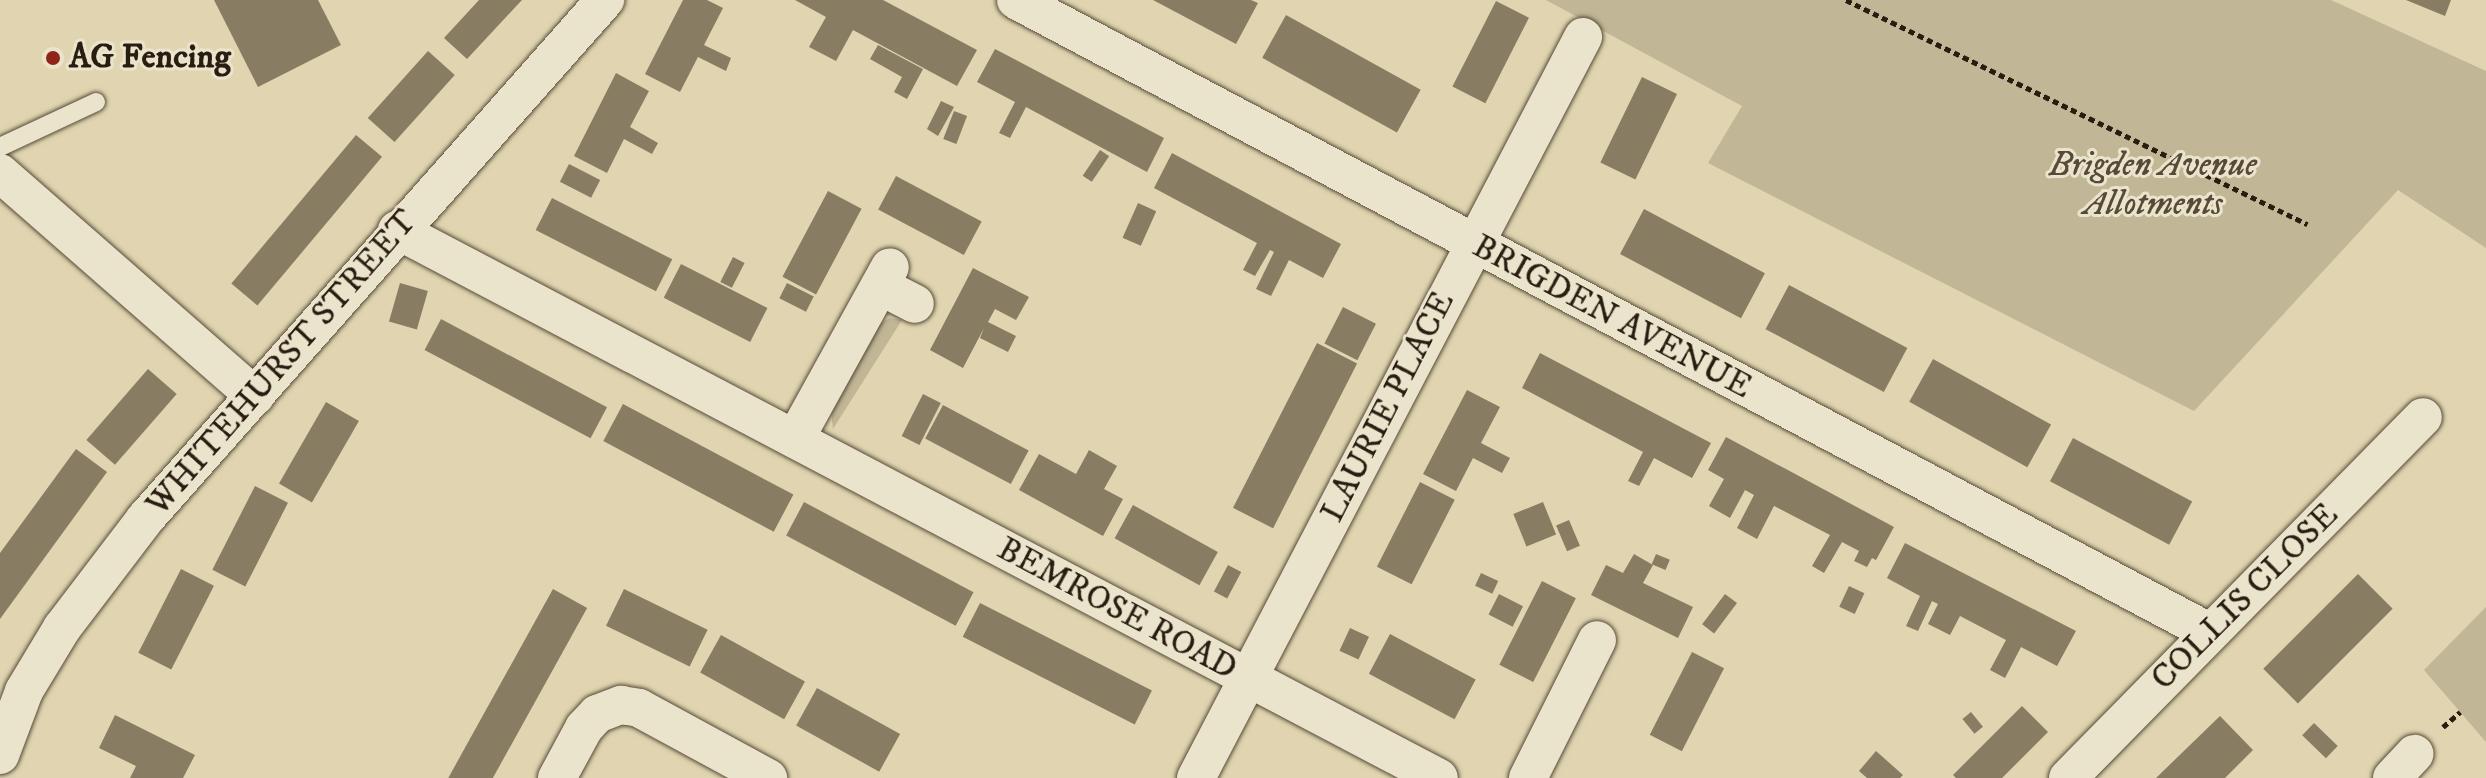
<!DOCTYPE html>
<html>
<head>
<meta charset="utf-8">
<style>
  body { margin:0 }
  #map { position:relative; width:2486px; height:778px; overflow:hidden; background:#e0d5b0; font-family:"IM FELL DW Pica",serif }
  div>[style] { position:absolute }
  .green>* { inset:0; background:#c1b695 }
  .building>* { inset:0; background:#887c63; transform-origin:0 0 }
  .path>* { height:5px; margin-top:-2.5px; transform-origin:0; background:repeating-linear-gradient(90deg,#291c10 0 6px,transparent 0 10px) }
  .roads { filter:drop-shadow(0 0 2px #574a38) drop-shadow(0 0 2px #574a38) }
  .lane>* { height:18px; margin:-9px; padding:0 9px; transform-origin:9px; border-radius:9px; background:#ebe4cc }
  .street>* { height:38px; margin:-19px; padding:0 19px; transform-origin:19px; border-radius:19px; background:#ebe4cc }
  .dots>* { width:22px; height:22px; translate:-50% -50%; box-sizing:border-box; border:4px solid #ebe4cc; border-radius:50% }
  span { translate:-50% -50%; white-space:nowrap; text-align:center; line-height:1.15; -webkit-text-stroke:6px #ebe4cc; paint-order:stroke }
  .poi-label { font-size:34px; color:#291c10; font-weight:700 }
  .left { translate:0 -50%; text-align:left }
  .park-label { font-size:34px; color:#574a38; font-style:italic }
  .street-label { font-size:34px; color:#291c10 }
</style>
</head>
<body>
<div id="map">
  <div class="green">
    <div style="clip-path:polygon(1546px 0,2331px 0,2486px 71px,2486px 248px,2398px 190px,2194px 411px,1708px 163px,1742px 106px)"></div>
    <div style="clip-path:polygon(889px 318px,902px 320px,833px 429px,831px 412px,875px 328px)"></div>
    <div style="clip-path:polygon(2486px 607px,2486px 742px,2424px 670px)"></div>
  </div>
  <div class="building">
    <div style="clip-path:polygon(214px 0,318px 0,341px 45px,258px 87px)"></div>
    <div style="clip-path:polygon(479px 0,522px 0,467px 59px,444px 38px)"></div>
    <div style="clip-path:polygon(683px 0,707px 0,723px 8px,704px 45px,731px 58px,726px 71px,698px 57px,680px 92px,645px 74px)"></div>
    <div style="clip-path:polygon(795px 0,883px 0,977px 50px,957px 86px,853px 30px,836px 61px,809px 47px,826px 17px)"></div>
    <div style="clip-path:polygon(1153px 0,1251px 0,1258px 3px,1236px 44px)"></div>
    <div style="clip-path:polygon(2406px 0,2451px 0,2445px 16px)"></div>
    <div style="left:1496px;top:1px;width:37px;height:96px;rotate:27deg"></div>
    <div style="left:1286px;top:15px;width:154px;height:49px;rotate:29deg"></div>
    <div style="clip-path:polygon(878px 45px,923px 69px,907px 99px,894px 92px,902px 77px,870px 59px)"></div>
    <div style="clip-path:polygon(995px 49px,1164px 138px,1147px 172px,1026px 107px,1010px 138px,999px 133px,1015px 102px,977px 82px)"></div>
    <div style="left:428px;top:51px;width:36px;height:90px;rotate:42deg"></div>
    <div style="clip-path:polygon(616px 73px,649px 91px,630px 127px,658px 143px,652px 154px,624px 139px,607px 173px,574px 156px)"></div>
    <div style="left:1642px;top:77px;width:39px;height:95px;rotate:26deg"></div>
    <div style="clip-path:polygon(941px 101px,954px 107px,938px 136px,927px 129px)"></div>
    <div style="left:954px;top:111px;width:14px;height:30px;rotate:21deg"></div>
    <div style="left:356px;top:135px;width:34px;height:194px;rotate:40deg"></div>
    <div style="left:1100px;top:150px;width:11px;height:31px;rotate:34deg"></div>
    <div style="clip-path:polygon(1172px 153px,1341px 244px,1323px 278px,1289px 260px,1271px 296px,1256px 289px,1274px 252px,1270px 250px,1255px 276px,1243px 270px,1257px 243px,1154px 188px)"></div>
    <div style="left:569px;top:164px;width:35px;height:20px;rotate:27deg"></div>
    <div style="left:896px;top:176px;width:97px;height:38px;rotate:28deg"></div>
    <div style="left:828px;top:191px;width:38px;height:97px;rotate:28deg"></div>
    <div style="left:552px;top:198px;width:135px;height:36px;rotate:27deg"></div>
    <div style="left:1138px;top:203px;width:20px;height:38px;rotate:24deg"></div>
    <div style="left:1644px;top:209px;width:137px;height:51px;rotate:28deg"></div>
    <div style="left:733px;top:257px;width:13px;height:28px;rotate:27deg"></div>
    <div style="left:681px;top:264px;width:97px;height:38px;rotate:27deg"></div>
    <div style="clip-path:polygon(973px 268px,1029px 297px,1016px 320px,995px 309px,988px 322px,1016px 336px,1008px 352px,980px 338px,984px 328px,963px 368px,930px 350px)"></div>
    <div style="left:400px;top:283px;width:29px;height:40px;rotate:16deg"></div>
    <div style="left:787px;top:283px;width:30px;height:17px;rotate:27deg"></div>
    <div style="left:1789px;top:285px;width:134px;height:50px;rotate:28deg"></div>
    <div style="left:1343px;top:307px;width:37px;height:41px;rotate:27deg"></div>
    <div style="left:441px;top:319px;width:188px;height:35px;rotate:28deg"></div>
    <div style="left:1317px;top:343px;width:45px;height:185px;rotate:27deg"></div>
    <div style="clip-path:polygon(1540px 353px,1711px 443px,1692px 478px,1654px 458px,1639px 486px,1628px 481px,1643px 452px,1522px 388px)"></div>
    <div style="left:1933px;top:359px;width:135px;height:49px;rotate:29deg"></div>
    <div style="left:148px;top:369px;width:38px;height:94px;rotate:41deg"></div>
    <div style="clip-path:polygon(1467px 390px,1500px 407px,1481px 443px,1510px 458px,1502px 473px,1473px 458px,1456px 491px,1423px 474px)"></div>
    <div style="left:923px;top:394px;width:20px;height:47px;rotate:27deg"></div>
    <div style="left:326px;top:402px;width:38px;height:94px;rotate:30deg"></div>
    <div style="left:623px;top:404px;width:193px;height:42px;rotate:28deg"></div>
    <div style="left:943px;top:405px;width:97px;height:38px;rotate:28deg"></div>
    <div style="clip-path:polygon(1726px 437px,1894px 527px,1876px 560px,1872px 558px,1867px 567px,1854px 561px,1859px 551px,1842px 542px,1824px 573px,1812px 566px,1830px 535px,1774px 506px,1757px 539px,1737px 528px,1754px 495px,1745px 490px,1730px 518px,1709px 506px,1724px 479px,1708px 470px)"></div>
    <div style="left:2073px;top:438px;width:135px;height:49px;rotate:28deg"></div>
    <div style="clip-path:polygon(76px 449px,107px 472px,0 619px,0 553px)"></div>
    <div style="clip-path:polygon(1089px 450px,1117px 466px,1104px 489px,1123px 499px,1103px 536px,1019px 490px,1039px 454px,1076px 474px)"></div>
    <div style="left:1420px;top:482px;width:39px;height:95px;rotate:27deg"></div>
    <div style="left:255px;top:486px;width:37px;height:94px;rotate:27deg"></div>
    <div style="left:804px;top:502px;width:192px;height:38px;rotate:28deg"></div>
    <div style="left:1543px;top:502px;width:35px;height:32px;rotate:68deg"></div>
    <div style="left:1133px;top:505px;width:97px;height:38px;rotate:29deg"></div>
    <div style="left:1569px;top:520px;width:28px;height:14px;rotate:67deg"></div>
    <div style="clip-path:polygon(1905px 543px,2076px 631px,2057px 666px,2021px 647px,2005px 678px,1990px 670px,2006px 640px,1960px 616px,1950px 635px,1928px 624px,1938px 604px,1932px 601px,1918px 631px,1906px 626px,1920px 596px,1887px 578px)"></div>
    <div style="clip-path:polygon(1634px 554px,1653px 565px,1643px 583px,1693px 607px,1678px 638px,1591px 595px,1606px 565px,1623px 573px)"></div>
    <div style="left:1656px;top:554px;width:15px;height:11px;rotate:23deg"></div>
    <div style="left:1228px;top:565px;width:15px;height:30px;rotate:28deg"></div>
    <div style="left:181px;top:569px;width:37px;height:94px;rotate:27deg"></div>
    <div style="left:1481px;top:573px;width:19px;height:14px;rotate:25deg"></div>
    <div style="left:2358px;top:574px;width:49px;height:134px;rotate:45deg"></div>
    <div style="left:1542px;top:581px;width:38px;height:94px;rotate:27deg"></div>
    <div style="left:1849px;top:586px;width:17px;height:23px;rotate:25deg"></div>
    <div style="left:553px;top:589px;width:39px;height:216px;rotate:29deg"></div>
    <div style="left:624px;top:589px;width:93px;height:41px;rotate:26deg"></div>
    <div style="left:1499px;top:594px;width:27px;height:23px;rotate:27deg"></div>
    <div style="left:1725px;top:594px;width:15px;height:38px;rotate:37deg"></div>
    <div style="left:980px;top:603px;width:193px;height:38px;rotate:27deg"></div>
    <div style="left:1350px;top:628px;width:21px;height:25px;rotate:25deg"></div>
    <div style="left:1390px;top:634px;width:97px;height:45px;rotate:28deg"></div>
    <div style="left:721px;top:635px;width:96px;height:43px;rotate:29deg"></div>
    <div style="left:1692px;top:652px;width:36px;height:93px;rotate:27deg"></div>
    <div style="left:817px;top:688px;width:95px;height:43px;rotate:29deg"></div>
    <div style="clip-path:polygon(2022px 706px,2048px 732px,2002px 778px,1956px 778px,1953px 775px)"></div>
    <div style="left:1971px;top:712px;width:19px;height:11px;rotate:51deg"></div>
    <div style="clip-path:polygon(115px 715px,195px 755px,183px 778px,130px 778px,136px 766px,99px 748px)"></div>
    <div style="clip-path:polygon(2220px 716px,2253px 750px,2225px 778px,2156px 778px)"></div>
    <div style="left:2314px;top:723px;width:33px;height:17px;rotate:44deg"></div>
    <div style="clip-path:polygon(1876px 751px,1903px 775px,1900px 778px,1867px 778px,1859px 771px)"></div>
  </div>
  <div class="path">
    <div style="left:1846px;top:0;width:513px;rotate:25.92deg"></div>
    <div style="left:2443px;top:727px;width:23px;rotate:-41deg"></div>
  </div>
  <div class="roads">
    <div class="lane">
      <div style="left:0;top:147px;width:106px;rotate:-25.1deg"></div>
    </div>
    <div class="street">
      <div style="left:1016px;top:0;width:1350px;rotate:27.91deg"></div>
      <div style="left:0;top:173px;width:339px;rotate:41.2deg"></div>
      <div style="left:397px;top:230px;width:1177px;rotate:27.74deg"></div>
      <div style="left:880px;top:286px;width:39px;rotate:27deg"></div>
      <div style="left:795px;top:439px;width:196px;rotate:-61.1deg"></div>
      <div style="left:0;top:755px;width:68px;rotate:-69.4deg"></div>
      <div style="left:24px;top:691px;width:74px;rotate:-58.9deg"></div>
      <div style="left:62px;top:628px;width:137px;rotate:-52.7deg"></div>
      <div style="left:145px;top:519px;width:694px;rotate:-48.45deg"></div>
      <div style="left:557px;top:778px;width:57px;rotate:-61.6deg"></div>
      <div style="left:584px;top:728px;width:19px;rotate:-47deg"></div>
      <div style="left:597px;top:714px;width:26px;rotate:-21deg"></div>
      <div style="left:621px;top:705px;width:18px;rotate:9deg"></div>
      <div style="left:639px;top:708px;width:147px;rotate:28.5deg"></div>
      <div style="left:1196px;top:778px;width:836px;rotate:-62.42deg"></div>
      <div style="left:1528px;top:778px;width:154px;rotate:-63.4deg"></div>
      <div style="left:2068px;top:778px;width:506px;rotate:-45.48deg"></div>
      <div style="left:2392px;top:778px;width:33px;rotate:-47deg"></div>
    </div>
  </div>
  <div class="dots">
    <div style="left:53px;top:58px;background:#8f2418"></div>
  </div>
  <div class="poi-label">
    <span class="left" style="left:69px;top:58px">AG Fencing</span>
  </div>
  <div class="park-label">
    <span style="left:2153px;top:185px">Brigden Avenue<br>Allotments</span>
  </div>
  <div class="street-label">
    <span style="left:1612px;top:317px;rotate:28deg">BRIGDEN AVENUE</span>
    <span style="left:282px;top:363px;rotate:-49deg">WHITEHURST STREET</span>
    <span style="left:1388px;top:407px;rotate:-63deg">LAURIE PLACE</span>
    <span style="left:2245px;top:597px;rotate:-45deg">COLLIS CLOSE</span>
    <span style="left:1117px;top:609px;rotate:28deg">BEMROSE ROAD</span>
  </div>
</div>
</body>
</html>
